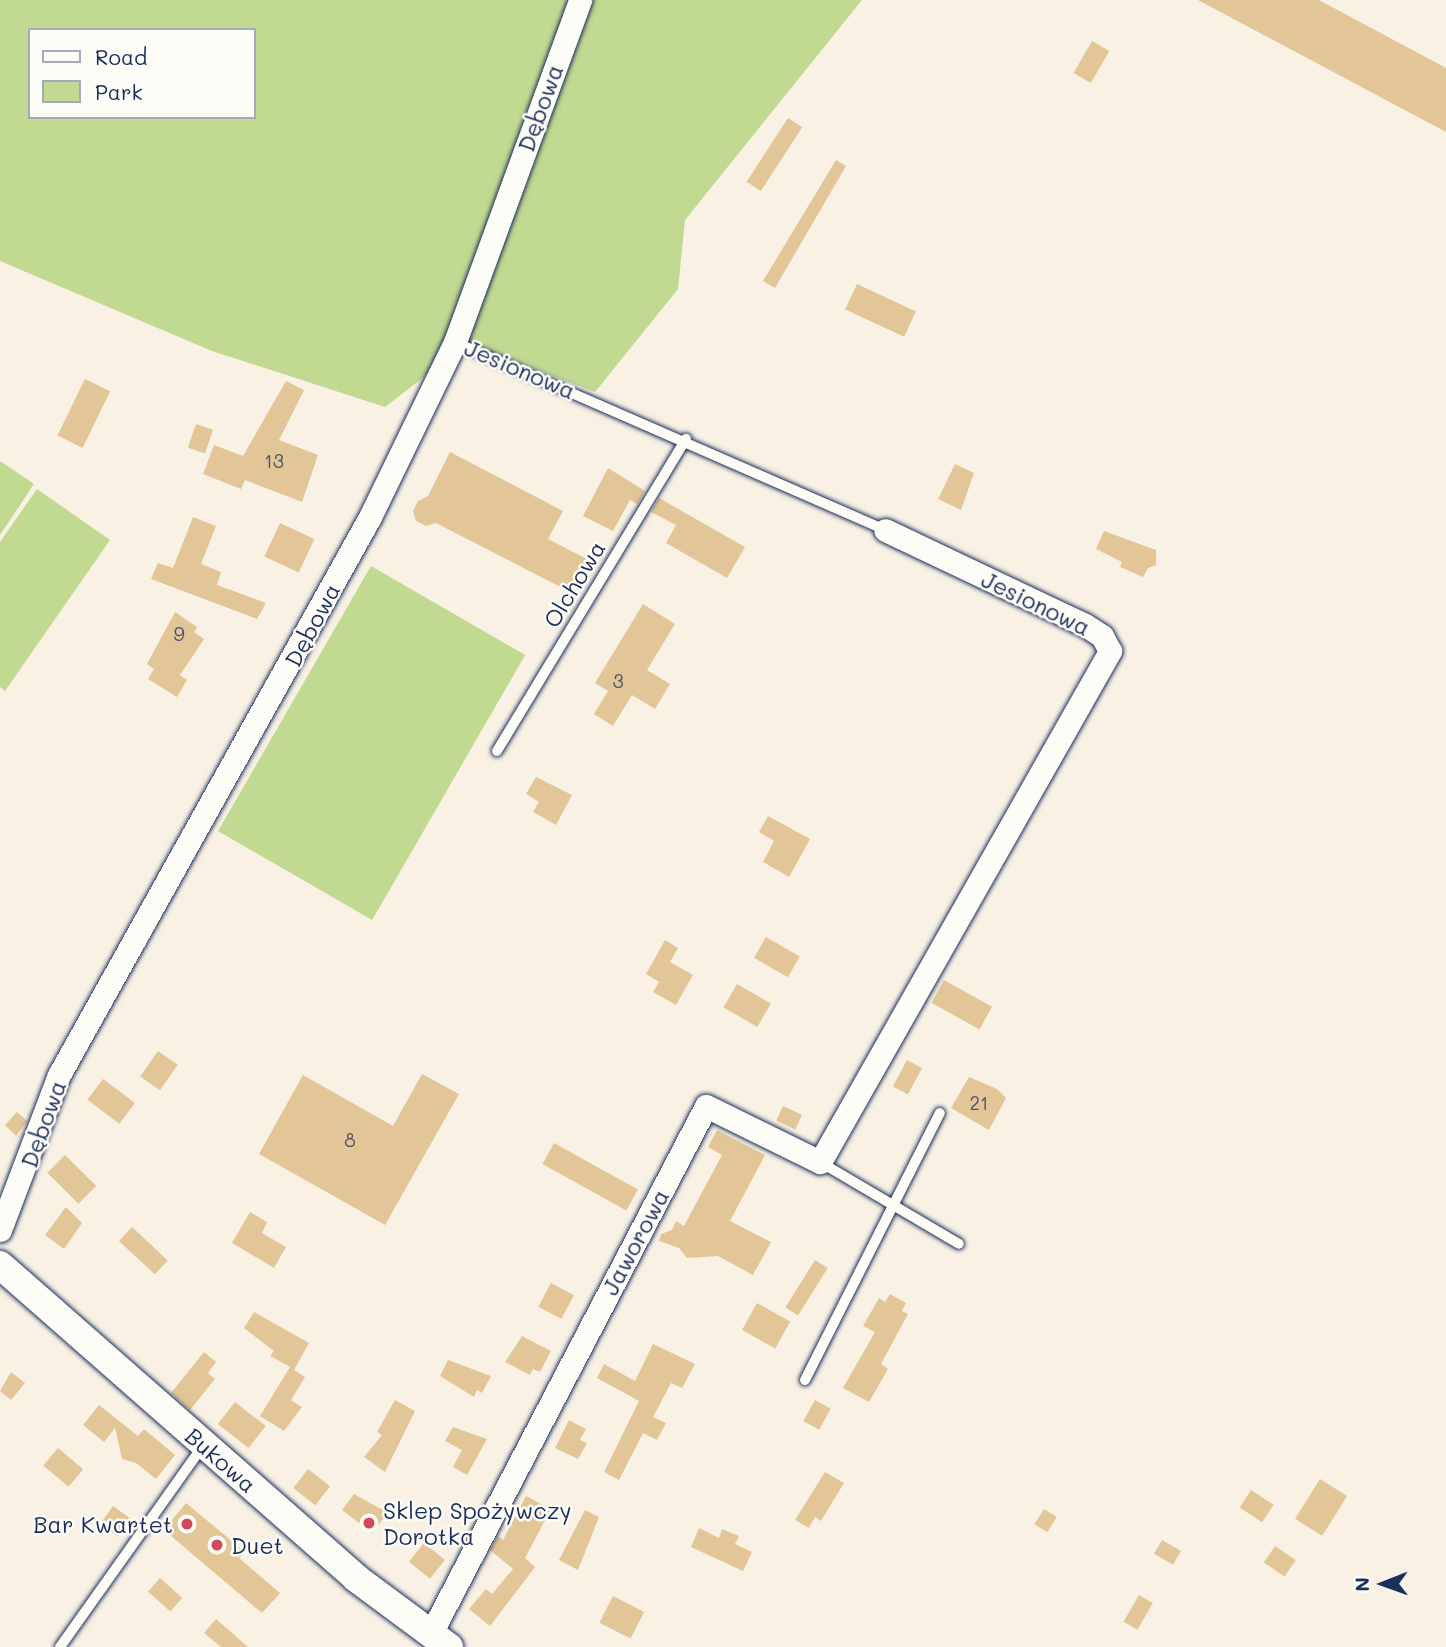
<!DOCTYPE html>
<html>
<head>
<meta charset="utf-8">
<style>
  body { margin:0 }
  #map { position:relative; width:1446px; height:1647px; overflow:hidden; background:#f8f1e4; font-family:Mali,sans-serif }
  div>[style] { position:absolute }
  .green>* { inset:0; background:#c1d990; transform-origin:0 0 }
  .building>* { inset:0; background:#e3c697; transform-origin:0 0 }
  .roads { filter:drop-shadow(0 0 2px #1b2f5e) drop-shadow(0 0 2px #1b2f5e) }
  .service>* { height:10px; margin:-5px; padding:0 5px; transform-origin:5px; border-radius:5px; background:#fdfcf7 }
  .minor>* { height:23px; margin:-11.5px; padding:0 11.5px; transform-origin:11.5px; border-radius:11.5px; background:#fdfcf7 }
  .tertiary>* { height:28px; margin:-14px; padding:0 14px; transform-origin:14px; border-radius:14px; background:#fdfcf7 }
  .dots>* { width:19px; height:19px; translate:-50% -50%; box-sizing:border-box; border:4px solid #fdfcf7; border-radius:50% }
  span { translate:-50% -50%; white-space:nowrap; text-align:center; line-height:1.15; -webkit-text-stroke:5px #fdfcf7; paint-order:stroke }
  .number-label { font-size:19px; color:#4d556c }
  .number-label span { -webkit-text-stroke-width:0 }
  .street-label { font-size:23px; color:#1b2f5e }
  .poi-label { font-size:23px; color:#1b2f5e }
  .left { translate:0 -50%; text-align:left }
  .right { translate:-100% -50%; text-align:right }
  .legend { position:absolute; left:28px; top:28px; width:228px; height:91px; box-sizing:border-box; background:#fdfcf7; border:2px solid #a3aaba; margin:0; padding:9px 12px; list-style:none; font-size:21px; color:#1b2f5e }
  .legend li { display:flex; align-items:center; gap:14px; height:35px }
  .legend b { width:35px; border:2px solid #a3aaba }
  .north { position:absolute; left:1348px; top:1549px; width:70px; height:70px; -webkit-text-stroke:5px #fdfcf7; paint-order:stroke; rotate:269deg; font-size:19px; font-weight:700; line-height:28px; text-align:center; color:#1b2f5e }
  .north::after { content:''; display:block; margin:auto; width:24px; height:32px; background:#1b2f5e; clip-path:polygon(50% 0,100% 100%,50% 72%,0 100%) }
</style>
</head>
<body>
<div id="map">
  <div class="green">
    <div style="clip-path:polygon(evenodd,0 0,862px 0,685px 220px,678px 289px,595px 392px,468px 343px,385px 407px,212px 351px,0 261px,0 0,30px 30px,254px 30px,254px 117px,30px 117px,30px 30px)"></div>
    <div style="clip-path:polygon(0 461px,34px 484px,0 535px)"></div>
    <div style="clip-path:polygon(37px 489px,110px 540px,5px 691px,0 687px,0 542px)"></div>
    <div style="left:371px;top:566px;width:178px;height:306px;rotate:30deg"></div>
  </div>
  <div class="building">
    <div style="clip-path:polygon(1198px 0,1319px 0,1446px 68px,1446px 132px)"></div>
    <div style="left:1092px;top:41px;width:20px;height:37px;rotate:30deg"></div>
    <div style="left:788px;top:118px;width:17px;height:76px;rotate:33deg"></div>
    <div style="clip-path:polygon(836px 160px,846px 166px,775px 288px,763px 281px)"></div>
    <div style="left:857px;top:284px;width:65px;height:28px;rotate:25deg"></div>
    <div style="left:85px;top:379px;width:28px;height:63px;rotate:26deg"></div>
    <div style="clip-path:polygon(286px 381px,304px 390px,279px 440px,318px 455px,302px 502px,245px 480px,241px 489px,203px 474px,214px 445px,243px 456px)"></div>
    <div style="left:196px;top:424px;width:18px;height:25px;rotate:19deg"></div>
    <div style="clip-path:polygon(450px 452px,563px 511px,548px 539px,587px 559px,570px 592px,436px 523px,426px 526px,416px 521px,413px 511px,418px 501px,428px 496px)"></div>
    <div style="clip-path:polygon(955px 464px,974px 473px,961px 510px,938px 499px)"></div>
    <div style="clip-path:polygon(608px 468px,645px 491px,637px 504px,630px 500px,613px 531px,583px 516px)"></div>
    <div style="clip-path:polygon(659px 498px,745px 547px,727px 578px,666px 543px,676px 525px,651px 512px)"></div>
    <div style="clip-path:polygon(193px 517px,216px 526px,201px 564px,221px 572px,217px 585px,266px 603px,257px 619px,151px 579px,158px 563px,173px 568px)"></div>
    <div style="left:280px;top:523px;width:38px;height:37px;rotate:25deg"></div>
    <div style="clip-path:polygon(1104px 531px,1156px 550px,1156px 565px,1148px 568px,1143px 577px,1120px 567px,1122px 562px,1096px 549px)"></div>
    <div style="clip-path:polygon(643px 604px,675px 624px,647px 670px,670px 684px,655px 709px,632px 695px,613px 726px,594px 714px,608px 691px,595px 683px)"></div>
    <div style="clip-path:polygon(175px 612px,197px 627px,194px 632px,204px 639px,180px 675px,187px 680px,177px 697px,148px 679px,154px 669px,147px 664px)"></div>
    <div style="clip-path:polygon(536px 777px,572px 795px,556px 825px,533px 812px,539px 802px,526px 794px)"></div>
    <div style="clip-path:polygon(768px 816px,810px 839px,789px 877px,763px 862px,774px 841px,759px 832px)"></div>
    <div style="left:766px;top:937px;width:39px;height:24px;rotate:30deg"></div>
    <div style="clip-path:polygon(665px 940px,678px 948px,670px 962px,693px 975px,676px 1005px,653px 992px,659px 982px,646px 974px)"></div>
    <div style="left:944px;top:980px;width:55px;height:26px;rotate:29deg"></div>
    <div style="left:737px;top:984px;width:39px;height:27px;rotate:30deg"></div>
    <div style="left:158px;top:1051px;width:24px;height:31px;rotate:35deg"></div>
    <div style="left:907px;top:1060px;width:17px;height:30px;rotate:28deg"></div>
    <div style="clip-path:polygon(422px 1074px,459px 1094px,385px 1225px,259px 1154px,303px 1075px,393px 1126px)"></div>
    <div style="clip-path:polygon(969px 1077px,997px 1089px,1006px 1098px,989px 1130px,951px 1108px)"></div>
    <div style="left:103px;top:1079px;width:40px;height:26px;rotate:37deg"></div>
    <div style="left:783px;top:1106px;width:21px;height:16px;rotate:25deg"></div>
    <div style="clip-path:polygon(17px 1112px,27px 1121px,16px 1136px,5px 1125px)"></div>
    <div style="clip-path:polygon(717px 1130px,765px 1155px,730px 1221px,771px 1242px,753px 1275px,718px 1256px,687px 1258px,679px 1248px,659px 1241px,661px 1234px,672px 1230px,676px 1221px,684px 1226px,722px 1155px,708px 1147px)"></div>
    <div style="left:554px;top:1143px;width:96px;height:24px;rotate:29deg"></div>
    <div style="left:65px;top:1155px;width:44px;height:25px;rotate:45deg"></div>
    <div style="clip-path:polygon(66px 1207px,82px 1223px,64px 1249px,45px 1235px)"></div>
    <div style="clip-path:polygon(250px 1212px,267px 1222px,262px 1233px,286px 1247px,274px 1268px,232px 1243px)"></div>
    <div style="left:132px;top:1227px;width:49px;height:19px;rotate:43deg"></div>
    <div style="left:815px;top:1260px;width:15px;height:56px;rotate:32deg"></div>
    <div style="left:551px;top:1283px;width:26px;height:27px;rotate:28deg"></div>
    <div style="clip-path:polygon(890px 1294px,906px 1303px,902px 1311px,908px 1314px,881px 1364px,888px 1369px,869px 1402px,843px 1388px,875px 1332px,863px 1326px,879px 1298px,885px 1302px)"></div>
    <div style="left:757px;top:1303px;width:38px;height:31px;rotate:29deg"></div>
    <div style="clip-path:polygon(254px 1312px,309px 1343px,294px 1370px,305px 1377px,291px 1400px,302px 1407px,284px 1431px,260px 1416px,290px 1367px,270px 1356px,274px 1351px,244px 1328px)"></div>
    <div style="clip-path:polygon(522px 1336px,551px 1351px,540px 1372px,533px 1369px,530px 1375px,505px 1362px)"></div>
    <div style="clip-path:polygon(653px 1344px,695px 1364px,682px 1388px,671px 1383px,653px 1417px,666px 1423px,657px 1440px,643px 1433px,619px 1480px,604px 1472px,639px 1401px,597px 1378px,604px 1364px,635px 1381px)"></div>
    <div style="clip-path:polygon(204px 1352px,216px 1362px,208px 1373px,215px 1379px,190px 1410px,171px 1393px)"></div>
    <div style="clip-path:polygon(448px 1360px,491px 1376px,482px 1393px,477px 1390px,474px 1397px,440px 1376px)"></div>
    <div style="clip-path:polygon(11px 1372px,25px 1383px,11px 1400px,0 1391px)"></div>
    <div style="clip-path:polygon(395px 1400px,415px 1411px,385px 1472px,364px 1457px,382px 1435px,377px 1432px)"></div>
    <div style="left:815px;top:1400px;width:18px;height:24px;rotate:29deg"></div>
    <div style="left:235px;top:1402px;width:39px;height:28px;rotate:38deg"></div>
    <div style="clip-path:polygon(99px 1405px,138px 1436px,144px 1429px,175px 1455px,156px 1479px,136px 1463px,122px 1459px,115px 1428px,104px 1442px,83px 1425px)"></div>
    <div style="clip-path:polygon(569px 1420px,586px 1429px,580px 1440px,587px 1443px,578px 1459px,555px 1448px)"></div>
    <div style="clip-path:polygon(453px 1427px,487px 1439px,467px 1475px,453px 1467px,462px 1450px,445px 1441px)"></div>
    <div style="left:58px;top:1448px;width:33px;height:23px;rotate:40deg"></div>
    <div style="left:308px;top:1469px;width:28px;height:24px;rotate:38deg"></div>
    <div style="clip-path:polygon(825px 1472px,844px 1483px,821px 1521px,815px 1517px,809px 1528px,795px 1520px)"></div>
    <div style="left:1320px;top:1479px;width:32px;height:47px;rotate:32deg"></div>
    <div style="left:1251px;top:1490px;width:27px;height:21px;rotate:33deg"></div>
    <div style="clip-path:polygon(354px 1494px,388px 1513px,372px 1533px,342px 1510px)"></div>
    <div style="clip-path:polygon(526px 1496px,551px 1509px,525px 1558px,535px 1567px,490px 1626px,469px 1609px,486px 1589px,492px 1594px,513px 1569px,490px 1550px,498px 1536px,503px 1540px)"></div>
    <div style="clip-path:polygon(186px 1503px,245px 1552px,239px 1558px,280px 1593px,262px 1613px,164px 1530px)"></div>
    <div style="left:113px;top:1506px;width:22px;height:22px;rotate:36deg"></div>
    <div style="left:1044px;top:1509px;width:15px;height:18px;rotate:32deg"></div>
    <div style="clip-path:polygon(585px 1510px,599px 1517px,578px 1570px,559px 1560px)"></div>
    <div style="clip-path:polygon(699px 1528px,719px 1538px,722px 1529px,739px 1536px,735px 1544px,752px 1552px,743px 1571px,691px 1547px)"></div>
    <div style="left:1162px;top:1540px;width:22px;height:16px;rotate:30deg"></div>
    <div style="left:424px;top:1543px;width:27px;height:24px;rotate:39deg"></div>
    <div style="left:1275px;top:1546px;width:25px;height:20px;rotate:34deg"></div>
    <div style="left:160px;top:1578px;width:30px;height:18px;rotate:42deg"></div>
    <div style="left:1139px;top:1595px;width:16px;height:31px;rotate:30deg"></div>
    <div style="left:613px;top:1596px;width:35px;height:30px;rotate:27deg"></div>
    <div style="clip-path:polygon(216px 1619px,248px 1647px,221px 1647px,204px 1633px)"></div>
  </div>
  <div class="roads">
    <div class="service">
      <div style="left:455px;top:342px;width:469px;rotate:23.6deg"></div>
      <div style="left:497px;top:751px;width:365px;rotate:-58.8deg"></div>
      <div style="left:820px;top:1162px;width:161px;rotate:30.5deg"></div>
      <div style="left:805px;top:1380px;width:299px;rotate:-63.2deg"></div>
      <div style="left:60px;top:1647px;width:249px;rotate:-54.6deg"></div>
    </div>
    <div class="minor">
      <div style="left:0;top:1230px;width:166px;rotate:-69.2deg"></div>
      <div style="left:59px;top:1075px;width:639px;rotate:-60.87deg"></div>
      <div style="left:370px;top:517px;width:195px;rotate:-64.1deg"></div>
      <div style="left:455px;top:342px;width:364px;rotate:-69.9deg"></div>
      <div style="left:431px;top:1633px;width:594px;rotate:-62.44deg"></div>
      <div style="left:706px;top:1106px;width:127px;rotate:26.2deg"></div>
      <div style="left:820px;top:1162px;width:588px;rotate:-60.42deg"></div>
      <div style="left:1110px;top:651px;width:17px;rotate:-118deg"></div>
      <div style="left:1102px;top:636px;width:20px;rotate:-147deg"></div>
      <div style="left:1085px;top:625px;width:221px;rotate:-154.6deg"></div>
    </div>
    <div class="tertiary">
      <div style="left:0;top:1265px;width:474px;rotate:41.3deg"></div>
      <div style="left:356px;top:1578px;width:116px;rotate:36.6deg"></div>
    </div>
  </div>
  <div class="dots">
    <div style="left:369px;top:1523px;background:#d1495b"></div>
    <div style="left:187px;top:1524px;background:#d1495b"></div>
    <div style="left:217px;top:1545px;background:#d1495b"></div>
  </div>
  <div class="number-label">
    <span style="left:274px;top:461px">13</span>
    <span style="left:179px;top:634px">9</span>
    <span style="left:618px;top:681px">3</span>
    <span style="left:979px;top:1103px">21</span>
    <span style="left:350px;top:1140px">8</span>
  </div>
  <div class="street-label">
    <span style="left:540px;top:108px;rotate:-70deg">Dębowa</span>
    <span style="left:520px;top:369px;rotate:23deg">Jesionowa</span>
    <span style="left:574px;top:584px;rotate:-59deg">Olchowa</span>
    <span style="left:1036px;top:603px;rotate:26deg">Jesionowa</span>
    <span style="left:312px;top:625px;rotate:-62deg">Dębowa</span>
    <span style="left:43px;top:1124px;rotate:-70deg">Dębowa</span>
    <span style="left:635px;top:1242px;rotate:-62deg">Jaworowa</span>
    <span style="left:221px;top:1460px;rotate:41deg">Bukowa</span>
  </div>
  <div class="poi-label">
    <span class="left" style="left:383px;top:1523px">Sklep Spożywczy<br>Dorotka</span>
    <span class="right" style="left:173px;top:1524px">Bar Kwartet</span>
    <span class="left" style="left:231px;top:1545px">Duet</span>
  </div>
  <ul class="legend">
  <li><b style="height:9px;background:#fdfcf7"></b>Road</li>
  <li><b style="height:19px;background:#c1d990"></b>Park</li>
  </ul>
  <div class="north">N</div>
</div>
</body>
</html>
